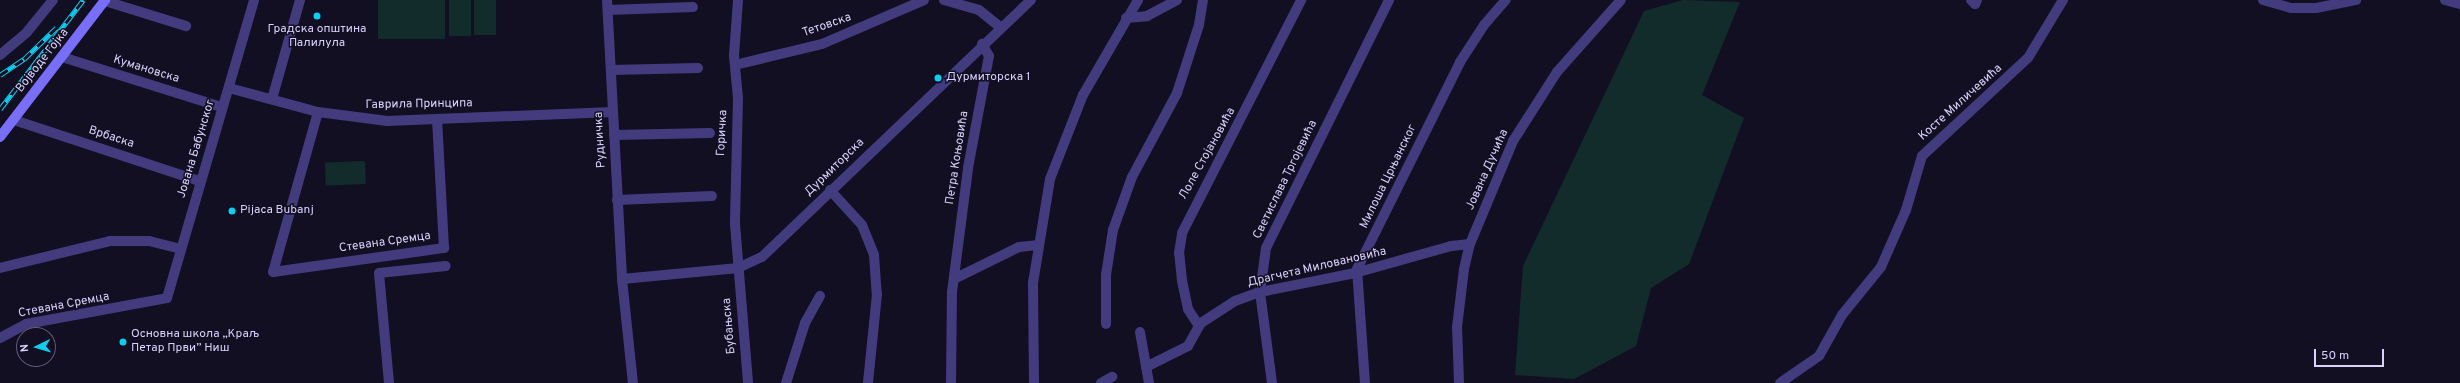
<!DOCTYPE html>
<html>
<head>
<meta charset="utf-8">
<style>
  body { margin:0 }
  #map { position:relative; width:2460px; height:383px; overflow:hidden; background:#130f22; font-family:Overpass,sans-serif }
  div>[style] { position:absolute }
  .green>* { inset:0; background:#122c2c; transform-origin:0 0 }
  .street>* { height:10px; margin:-5px; padding:0 5px; transform-origin:5px; border-radius:5px; background:#423c7f }
  .secondary>* { height:10px; margin:-5px; padding:0 5px; transform-origin:5px; border-radius:5px; background:#786ef8 }
  .rail>* { height:4.5px; margin-top:-2.25px; transform-origin:0; background:repeating-linear-gradient(90deg,#130f22 0 9px,#0bcef0 0 18px); box-sizing:border-box; border-block:1px solid #0bcef0 }
  .dots>* { width:11px; height:11px; translate:-50% -50%; box-sizing:border-box; border:2px solid #130f22; border-radius:50% }
  span { translate:-50% -50%; white-space:nowrap; text-align:center; line-height:1.15; -webkit-text-stroke:3px #130f22; paint-order:stroke }
  .street-label { font-size:12px; color:#d9d2fd }
  .poi-label { font-size:12px; color:#d9d2fd }
  .left { translate:0 -50%; text-align:left }
  .north { position:absolute; left:16px; top:327px; width:40px; height:40px; box-sizing:border-box; background:#130f22; border:1px solid #625d7a; border-radius:50%; rotate:265deg; font-size:11px; font-weight:700; line-height:16px; text-align:center; color:#d9d2fd }
  .north::after { content:''; display:block; margin:auto; width:14px; height:18px; background:#0bcef0; clip-path:polygon(50% 0,100% 100%,50% 72%,0 100%) }
  .scale { position:absolute; left:2314px; top:349px; width:70px; height:18px; box-sizing:border-box; border:2px solid #d9d2fd; border-top:0; padding-left:5px; font-size:12px; line-height:14px; white-space:nowrap; color:#d9d2fd; -webkit-text-stroke:3px #130f22; paint-order:stroke }
</style>
</head>
<body>
<div id="map">
  <div class="green">
    <div style="left:378px;top:0;width:67px;height:39px"></div>
    <div style="left:449px;top:0;width:22px;height:36px"></div>
    <div style="left:474px;top:0;width:22px;height:35px"></div>
    <div style="clip-path:polygon(1683px 0,1740px 2px,1702px 95px,1744px 118px,1689px 264px,1651px 288px,1636px 346px,1574px 379px,1515px 375px,1523px 266px,1644px 11px)"></div>
    <div style="left:365px;top:161px;width:23px;height:40px;rotate:88deg"></div>
  </div>
  <div class="street">
    <div style="left:607px;top:0;width:279px;rotate:86.9deg"></div>
    <div style="left:622px;top:279px;width:105px;rotate:84deg"></div>
    <div style="left:738px;top:0;width:56px;rotate:94.1deg"></div>
    <div style="left:734px;top:56px;width:42px;rotate:84.6deg"></div>
    <div style="left:738px;top:98px;width:126px;rotate:91.4deg"></div>
    <div style="left:735px;top:224px;width:160px;rotate:85.3deg"></div>
    <div style="left:944px;top:0;width:36px;rotate:16deg"></div>
    <div style="left:979px;top:10px;width:27px;rotate:39deg"></div>
    <div style="left:1971px;top:0;width:6px;rotate:45deg"></div>
    <div style="left:1975px;top:4px;width:4px;rotate:-63deg"></div>
    <div style="left:2263px;top:0;width:29px;rotate:16deg"></div>
    <div style="left:2291px;top:8px;width:25px"></div>
    <div style="left:2316px;top:8px;width:41px;rotate:-11.3deg"></div>
    <div style="left:2445px;top:0;width:16px;rotate:15deg"></div>
    <div style="left:105px;top:1px;width:85px;rotate:17.2deg"></div>
    <div style="left:608px;top:10px;width:85px;rotate:-2deg"></div>
    <div style="left:1126px;top:18px;width:21px;rotate:-5deg"></div>
    <div style="left:1147px;top:16px;width:34px;rotate:-28deg"></div>
    <div style="left:0;top:55px;width:35px;rotate:-40deg"></div>
    <div style="left:27px;top:32px;width:41px;rotate:-50.9deg"></div>
    <div style="left:62px;top:57px;width:168px;rotate:17.4deg"></div>
    <div style="left:735px;top:65px;width:89px;rotate:-13.6deg"></div>
    <div style="left:822px;top:44px;width:111px;rotate:-23.3deg"></div>
    <div style="left:611px;top:70px;width:87px;rotate:-1.3deg"></div>
    <div style="left:229px;top:88px;width:92px;rotate:15.1deg"></div>
    <div style="left:318px;top:112px;width:70px;rotate:7.4deg"></div>
    <div style="left:387px;top:121px;width:226px;rotate:-2.3deg"></div>
    <div style="left:272px;top:99px;width:103px;rotate:-74.2deg"></div>
    <div style="left:318px;top:112px;width:166px;rotate:105.7deg"></div>
    <div style="left:273px;top:272px;width:173px;rotate:-8deg"></div>
    <div style="left:444px;top:248px;width:129px;rotate:-93.1deg"></div>
    <div style="left:14px;top:120px;width:196px;rotate:18.2deg"></div>
    <div style="left:614px;top:135px;width:96px;rotate:-1.2deg"></div>
    <div style="left:830px;top:190px;width:47px;rotate:47.6deg"></div>
    <div style="left:862px;top:225px;width:32px;rotate:68deg"></div>
    <div style="left:874px;top:255px;width:39px;rotate:86deg"></div>
    <div style="left:877px;top:294px;width:89px;rotate:95.8deg"></div>
    <div style="left:617px;top:200px;width:95px;rotate:-2.4deg"></div>
    <div style="left:0;top:268px;width:113px;rotate:-13.8deg"></div>
    <div style="left:110px;top:241px;width:39px"></div>
    <div style="left:149px;top:241px;width:33px;rotate:14deg"></div>
    <div style="left:622px;top:279px;width:117px;rotate:-5.4deg"></div>
    <div style="left:738px;top:268px;width:26px;rotate:-25deg"></div>
    <div style="left:762px;top:257px;width:372px;rotate:-43.7deg"></div>
    <div style="left:954px;top:279px;width:72px;rotate:-26.2deg"></div>
    <div style="left:1019px;top:247px;width:18px;rotate:-6deg"></div>
    <div style="left:1106px;top:324px;width:49px;rotate:-90deg"></div>
    <div style="left:1106px;top:275px;width:46px;rotate:-81.2deg"></div>
    <div style="left:1113px;top:230px;width:56px;rotate:-70.3deg"></div>
    <div style="left:1132px;top:177px;width:95px;rotate:-61.8deg"></div>
    <div style="left:1177px;top:93px;width:71px;rotate:-72.1deg"></div>
    <div style="left:1199px;top:25px;width:25px;rotate:-81deg"></div>
    <div style="left:1199px;top:326px;width:20px;rotate:-123deg"></div>
    <div style="left:1188px;top:309px;width:30px;rotate:-102deg"></div>
    <div style="left:1182px;top:280px;width:27px;rotate:-96deg"></div>
    <div style="left:1179px;top:253px;width:20px;rotate:-81deg"></div>
    <div style="left:1182px;top:233px;width:262px;rotate:-62.9deg"></div>
    <div style="left:1140px;top:332px;width:52px;rotate:80deg"></div>
    <div style="left:0;top:338px;width:30px;rotate:-28deg"></div>
    <div style="left:26px;top:324px;width:143px;rotate:-10.4deg"></div>
    <div style="left:167px;top:298px;width:310px;rotate:-73.7deg"></div>
    <div style="left:1146px;top:367px;width:47px;rotate:-26.6deg"></div>
    <div style="left:1188px;top:346px;width:26px;rotate:-61deg"></div>
    <div style="left:1201px;top:323px;width:40px;rotate:-32.9deg"></div>
    <div style="left:1235px;top:301px;width:27px;rotate:-20deg"></div>
    <div style="left:1260px;top:292px;width:97px;rotate:-11.3deg"></div>
    <div style="left:1355px;top:273px;width:100px;rotate:-15.7deg"></div>
    <div style="left:1451px;top:246px;width:19px;rotate:-6deg"></div>
    <div style="left:389px;top:383px;width:110px;rotate:-95.2deg"></div>
    <div style="left:379px;top:273px;width:67px;rotate:-6deg"></div>
    <div style="left:786px;top:383px;width:63px;rotate:-72.4deg"></div>
    <div style="left:805px;top:323px;width:31px;rotate:-61deg"></div>
    <div style="left:951px;top:383px;width:91px;rotate:-89.4deg"></div>
    <div style="left:952px;top:292px;width:125px;rotate:-82.6deg"></div>
    <div style="left:968px;top:168px;width:114px;rotate:-79.4deg"></div>
    <div style="left:989px;top:56px;width:14px;rotate:-120deg"></div>
    <div style="left:1034px;top:383px;width:100px;rotate:-90.6deg"></div>
    <div style="left:1033px;top:283px;width:105px;rotate:-80.7deg"></div>
    <div style="left:1050px;top:179px;width:90px;rotate:-68.6deg"></div>
    <div style="left:1083px;top:95px;width:110px;rotate:-59.9deg"></div>
    <div style="left:1101px;top:383px;width:13px;rotate:-29deg"></div>
    <div style="left:1272px;top:383px;width:92px;rotate:-97.5deg"></div>
    <div style="left:1260px;top:292px;width:44px;rotate:-82.2deg"></div>
    <div style="left:1266px;top:248px;width:277px;rotate:-63.6deg"></div>
    <div style="left:1365px;top:383px;width:114px;rotate:-94deg"></div>
    <div style="left:1357px;top:269px;width:231px;rotate:-63.5deg"></div>
    <div style="left:1460px;top:62px;width:44px;rotate:-57deg"></div>
    <div style="left:1484px;top:25px;width:33px;rotate:-49deg"></div>
    <div style="left:1459px;top:383px;width:56px;rotate:-92deg"></div>
    <div style="left:1457px;top:327px;width:58px;rotate:-83.1deg"></div>
    <div style="left:1464px;top:269px;width:26px;rotate:-77deg"></div>
    <div style="left:1470px;top:244px;width:112px;rotate:-67.3deg"></div>
    <div style="left:1513px;top:141px;width:82px;rotate:-57.5deg"></div>
    <div style="left:1557px;top:72px;width:96px;rotate:-48.4deg"></div>
    <div style="left:1780px;top:383px;width:47px;rotate:-34.7deg"></div>
    <div style="left:1819px;top:356px;width:47px;rotate:-60.7deg"></div>
    <div style="left:1842px;top:315px;width:62px;rotate:-50.9deg"></div>
    <div style="left:1881px;top:267px;width:62px;rotate:-66.3deg"></div>
    <div style="left:1906px;top:210px;width:56px;rotate:-73.5deg"></div>
    <div style="left:1922px;top:156px;width:144px;rotate:-42.8deg"></div>
    <div style="left:2028px;top:58px;width:68px;rotate:-58.9deg"></div>
  </div>
  <div class="secondary">
    <div style="left:0;top:137px;width:173px;rotate:-52.5deg"></div>
  </div>
  <div class="rail">
    <div style="left:0;top:75px;width:29px;rotate:-34deg"></div>
    <div style="left:24px;top:59px;width:45px;rotate:-44.1deg"></div>
    <div style="left:0;top:109px;width:137px;rotate:-52.7deg"></div>
  </div>
  <div class="dots">
    <div style="left:317px;top:16px;background:#0bcef0"></div>
    <div style="left:938px;top:78px;background:#0bcef0"></div>
    <div style="left:232px;top:211px;background:#0bcef0"></div>
    <div style="left:123px;top:342px;background:#0bcef0"></div>
  </div>
  <div class="street-label">
    <span style="left:827px;top:26px;rotate:-19deg">Тетовска</span>
    <span style="left:43px;top:61px;rotate:-52deg">Војводе Гојка</span>
    <span style="left:146px;top:70px;rotate:17deg">Кумановска</span>
    <span style="left:1961px;top:103px;rotate:-42deg">Косте Миличевића</span>
    <span style="left:419px;top:105px;rotate:-1deg">Гаврила Принципа</span>
    <span style="left:723px;top:133px;rotate:-87deg">Горичка</span>
    <span style="left:111px;top:138px;rotate:18deg">Врбаска</span>
    <span style="left:601px;top:140px;rotate:-93deg">Рудничка</span>
    <span style="left:197px;top:149px;rotate:-73deg">Јована Бабунског</span>
    <span style="left:1208px;top:154px;rotate:-61deg">Лоле Стојановића</span>
    <span style="left:958px;top:158px;rotate:-81deg">Петра Коњовића</span>
    <span style="left:835px;top:168px;rotate:-44deg">Дурмиторска</span>
    <span style="left:1488px;top:170px;rotate:-66deg">Јована Дучића</span>
    <span style="left:1389px;top:177px;rotate:-64deg">Милоша Црњанског</span>
    <span style="left:1286px;top:180px;rotate:-64deg">Светислава Тргојевића</span>
    <span style="left:385px;top:243px;rotate:-8deg">Стевана Сремца</span>
    <span style="left:1317px;top:268px;rotate:-13deg">Драгчета Миловановића</span>
    <span style="left:64px;top:306px;rotate:-11deg">Стевана Сремца</span>
    <span style="left:730px;top:326px;rotate:-95deg">Бубањска</span>
  </div>
  <div class="poi-label">
    <span style="left:317px;top:37px">Градска општина<br>Палилула</span>
    <span class="left" style="left:946px;top:78px">Дурмиторска 1</span>
    <span class="left" style="left:240px;top:211px">Pijaca Bubanj</span>
    <span class="left" style="left:131px;top:342px">Основна школа „Краљ<br>Петар Први” Ниш</span>
  </div>
  <div class="north">N</div>
  <div class="scale">50 m</div>
</div>
</body>
</html>
